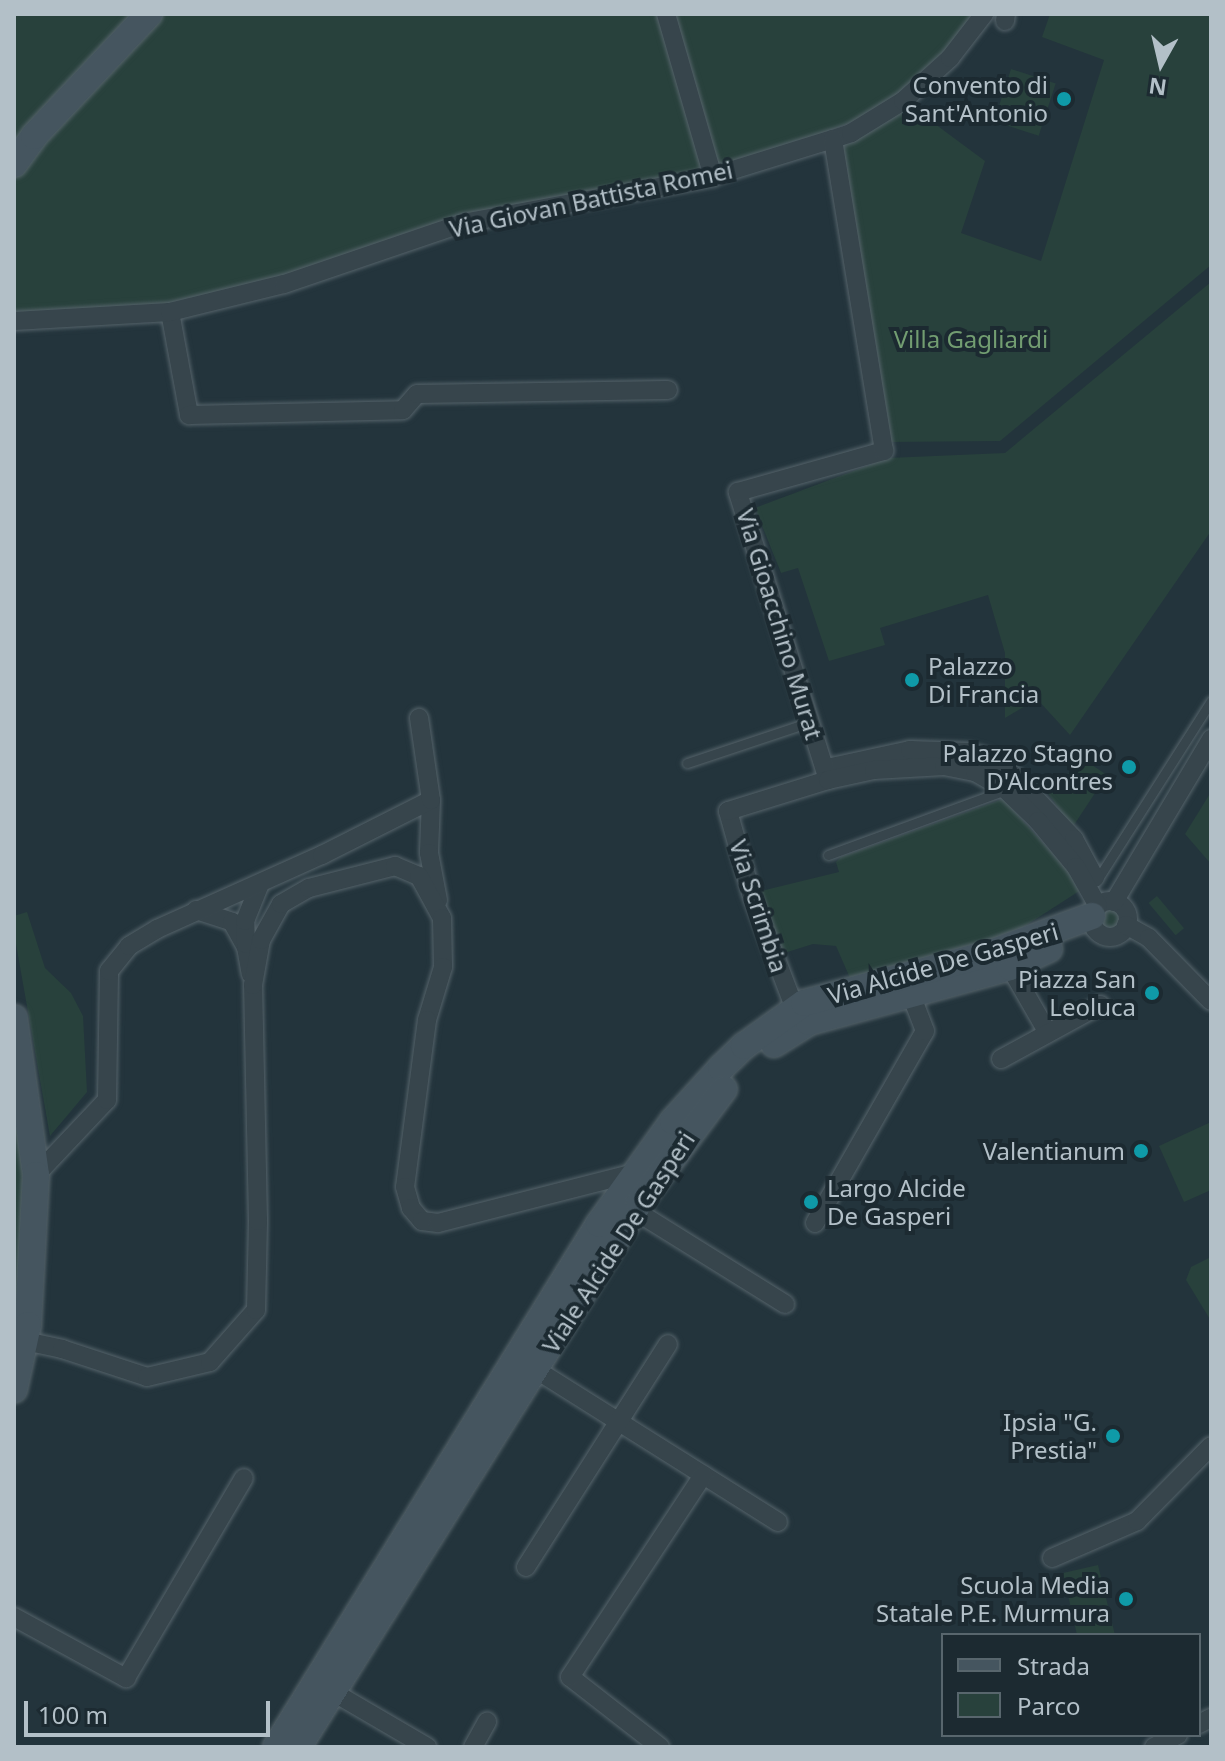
<!DOCTYPE html>
<html>
<head>
<meta charset="utf-8">
<style>
  body { margin:0 }
  #map { position:relative; width:1225px; height:1761px; overflow:hidden; background:#23343c; font-family:"Noto Sans",sans-serif }
  div>[style] { position:absolute }
  .green>* { inset:0; background:#28413c; transform-origin:0 0 }
  .round { border-radius:50% }
  .roads { filter:drop-shadow(0 0 2px #55636a) drop-shadow(0 0 2px #55636a) }
  .lane>* { height:9px; margin:-4.5px; padding:0 4.5px; transform-origin:4.5px; border-radius:4.5px; background:#37454c }
  .street>* { height:18px; margin:-9px; padding:0 9px; transform-origin:9px; border-radius:9px; background:#37454c }
  .street>.ring { margin:-9px; padding:0; box-sizing:content-box; background:none; border:18px solid #37454c; border-radius:50% }
  .secondary>* { height:26px; margin:-13px; padding:0 13px; transform-origin:13px; border-radius:13px; background:#45555f }
  .dots>* { width:22px; height:22px; translate:-50% -50%; box-sizing:border-box; border:4px solid #1c2a31; border-radius:50% }
  span { translate:-50% -50%; white-space:nowrap; text-align:center; line-height:1.15; -webkit-text-stroke:8px #1c2a31; paint-order:stroke }
  .poi-label { font-size:24px; color:#b3c0c8 }
  .right { translate:-100% -50%; text-align:right }
  .left { translate:0 -50%; text-align:left }
  .street-label { font-size:24px; color:#b3c0c8 }
  .park-label { font-size:24px; color:#729d71 }
  .frame { position:absolute; inset:0; border:16px solid #b3c0c8; pointer-events:none }
  .legend { position:absolute; left:941px; top:1633px; width:260px; height:104px; box-sizing:border-box; background:#1c2a31; border:2px solid #58666d; margin:0; padding:10px 14px; list-style:none; font-size:24px; color:#b3c0c8 }
  .legend li { display:flex; align-items:center; gap:16px; height:40px }
  .legend b { width:40px; border:2px solid #58666d }
  .north { position:absolute; left:1121px; top:24px; width:80px; height:80px; -webkit-text-stroke:6px #1c2a31; paint-order:stroke; rotate:188deg; font-size:22px; font-weight:700; line-height:32px; text-align:center; color:#b3c0c8 }
  .north::after { content:''; display:block; margin:auto; width:28px; height:36px; background:#b3c0c8; clip-path:polygon(50% 0,100% 100%,50% 72%,0 100%) }
  .scale { position:absolute; left:24px; top:1701px; width:246px; height:36px; box-sizing:border-box; border:4px solid #b3c0c8; border-top:0; padding-left:10px; font-size:24px; line-height:28px; white-space:nowrap; color:#b3c0c8; -webkit-text-stroke:6px #1c2a31; paint-order:stroke }
</style>
</head>
<body>
<div id="map">
  <div class="green">
    <div style="clip-path:polygon(14px 14px,984px 14px,904px 101px,985px 161px,961px 233px,1041px 261px,1104px 60px,1042px 37px,1050px 14px,1211px 14px,1211px 265px,1000px 441px,887px 442px,843px 146px,899px 103px,713px 177px,463px 223px,170px 312px,14px 321px)"></div>
    <div style="left:1011px;top:69px;width:47px;height:55px;rotate:18deg"></div>
    <div style="clip-path:polygon(1211px 282px,1211px 531px,1070px 735px,1037px 699px,1005px 718px,1005px 653px,988px 595px,880px 628px,885px 645px,829px 661px,798px 568px,781px 573px,755px 508px,888px 458px,1005px 453px)"></div>
    <div style="clip-path:polygon(1083px 759px,1107px 775px,1072px 828px,1048px 793px)"></div>
    <div style="clip-path:polygon(1211px 792px,1211px 864px,1185px 834px)"></div>
    <div style="clip-path:polygon(1003px 799px,1084px 888px,1011px 935px,850px 978px,836px 946px,813px 944px,781px 954px,757px 892px,839px 872px,836px 862px,841px 857px)"></div>
    <div style="left:1157px;top:896px;width:42px;height:11px;rotate:50deg"></div>
    <div class="round" style="left:1094px;top:903px;width:34px;height:34px"></div>
    <div style="clip-path:polygon(27px 912px,45px 968px,71px 993px,83px 1016px,87px 1092px,50px 1136px,16px 944px,14px 916px)"></div>
    <div style="clip-path:polygon(14px 1115px,23px 1161px,24px 1211px,16px 1302px)"></div>
    <div style="clip-path:polygon(1211px 1122px,1211px 1190px,1184px 1202px,1159px 1146px)"></div>
    <div style="clip-path:polygon(1211px 1257px,1211px 1321px,1186px 1280px,1191px 1267px)"></div>
    <div style="clip-path:polygon(1098px 1565px,1115px 1635px,1077px 1635px,1063px 1573px)"></div>
  </div>
  <div class="roads">
    <div class="lane">
      <div style="left:687px;top:763px;width:130px;rotate:-18.4deg"></div>
      <div style="left:828px;top:855px;width:189px;rotate:-20.1deg"></div>
      <div style="left:1097px;top:880px;width:212px;rotate:-57.5deg"></div>
    </div>
    <div class="street">
      <div style="left:666px;top:14px;width:170px;rotate:73.9deg"></div>
      <div style="left:1005px;top:21px;width:7px;rotate:-82deg"></div>
      <div style="left:170px;top:312px;width:105px;rotate:79.5deg"></div>
      <div style="left:189px;top:415px;width:214px;rotate:-1.3deg"></div>
      <div style="left:403px;top:410px;width:21px;rotate:-49deg"></div>
      <div style="left:417px;top:394px;width:251px;rotate:-0.9deg"></div>
      <div style="left:14px;top:321px;width:156px;rotate:-3.3deg"></div>
      <div style="left:170px;top:312px;width:117px;rotate:-13.8deg"></div>
      <div style="left:284px;top:284px;width:189px;rotate:-18.8deg"></div>
      <div style="left:463px;top:223px;width:248px;rotate:-10.4deg"></div>
      <div style="left:707px;top:178px;width:132px;rotate:-17.2deg"></div>
      <div style="left:833px;top:139px;width:19px;rotate:-18deg"></div>
      <div style="left:851px;top:133px;width:61px;rotate:-31.6deg"></div>
      <div style="left:903px;top:101px;width:64px;rotate:-42.5deg"></div>
      <div style="left:950px;top:58px;width:56px;rotate:-52.3deg"></div>
      <div style="left:827px;top:768px;width:85px;rotate:-12.2deg"></div>
      <div style="left:910px;top:750px;width:58px;rotate:2deg"></div>
      <div style="left:968px;top:752px;width:18px;rotate:16deg"></div>
      <div style="left:985px;top:757px;width:35px;rotate:33deg"></div>
      <div style="left:1014px;top:776px;width:87px;rotate:46.4deg"></div>
      <div style="left:1074px;top:839px;width:44px;rotate:61.7deg"></div>
      <div style="left:828px;top:780px;width:302px;rotate:-107.4deg"></div>
      <div style="left:738px;top:492px;width:152px;rotate:-15.7deg"></div>
      <div style="left:884px;top:451px;width:316px;rotate:-99.3deg"></div>
      <div style="left:431px;top:800px;width:53px;rotate:92.2deg"></div>
      <div style="left:429px;top:853px;width:48px;rotate:79.2deg"></div>
      <div class="ring" style="left:1092px;top:901px;width:18px;height:18px"></div>
      <div style="left:1114px;top:902px;width:190px;rotate:-59.2deg"></div>
      <div style="left:196px;top:910px;width:38px;rotate:18deg"></div>
      <div style="left:232px;top:922px;width:29px;rotate:61deg"></div>
      <div style="left:246px;top:947px;width:27px;rotate:80deg"></div>
      <div style="left:1126px;top:925px;width:26px;rotate:29deg"></div>
      <div style="left:1149px;top:938px;width:88px;rotate:45.5deg"></div>
      <div style="left:246px;top:944px;width:23px;rotate:-92deg"></div>
      <div style="left:245px;top:921px;width:40px;rotate:-68deg"></div>
      <div style="left:1010px;top:967px;width:76px;rotate:60.1deg"></div>
      <div style="left:795px;top:1009px;width:124px;rotate:-110.8deg"></div>
      <div style="left:751px;top:893px;width:85px;rotate:-105.7deg"></div>
      <div style="left:728px;top:811px;width:105px;rotate:-17.2deg"></div>
      <div style="left:828px;top:780px;width:47px;rotate:-12.3deg"></div>
      <div style="left:874px;top:770px;width:70px;rotate:-3.3deg"></div>
      <div style="left:944px;top:766px;width:32px;rotate:11deg"></div>
      <div style="left:975px;top:772px;width:36px;rotate:30deg"></div>
      <div style="left:1006px;top:790px;width:45px;rotate:44.1deg"></div>
      <div style="left:1038px;top:821px;width:60px;rotate:50.4deg"></div>
      <div style="left:1076px;top:867px;width:45px;rotate:60.6deg"></div>
      <div style="left:1001px;top:1059px;width:113px;rotate:-28.6deg"></div>
      <div style="left:36px;top:1175px;width:103px;rotate:-46.6deg"></div>
      <div style="left:107px;top:1100px;width:129px;rotate:-89.1deg"></div>
      <div style="left:109px;top:971px;width:32px;rotate:-51deg"></div>
      <div style="left:129px;top:946px;width:33px;rotate:-31deg"></div>
      <div style="left:157px;top:929px;width:181px;rotate:-24.2deg"></div>
      <div style="left:322px;top:855px;width:122px;rotate:-26.8deg"></div>
      <div style="left:431px;top:800px;width:83px;rotate:-98.3deg"></div>
      <div style="left:634px;top:1210px;width:178px;rotate:31.9deg"></div>
      <div style="left:815px;top:1223px;width:221px;rotate:-60.2deg"></div>
      <div style="left:925px;top:1031px;width:40px;rotate:-111deg"></div>
      <div style="left:25px;top:1341px;width:38px;rotate:12deg"></div>
      <div style="left:62px;top:1349px;width:89px;rotate:18.2deg"></div>
      <div style="left:147px;top:1377px;width:65px;rotate:-13.4deg"></div>
      <div style="left:210px;top:1362px;width:69px;rotate:-48.5deg"></div>
      <div style="left:256px;top:1310px;width:89px;rotate:-88.7deg"></div>
      <div style="left:258px;top:1221px;width:236px;rotate:-91.2deg"></div>
      <div style="left:253px;top:985px;width:46px;rotate:-79.9deg"></div>
      <div style="left:261px;top:940px;width:41px;rotate:-60.9deg"></div>
      <div style="left:281px;top:904px;width:32px;rotate:-30deg"></div>
      <div style="left:309px;top:888px;width:89px;rotate:-14.3deg"></div>
      <div style="left:395px;top:866px;width:26px;rotate:23deg"></div>
      <div style="left:419px;top:876px;width:48px;rotate:61.3deg"></div>
      <div style="left:442px;top:918px;width:49px;rotate:88.8deg"></div>
      <div style="left:443px;top:967px;width:55px;rotate:106.8deg"></div>
      <div style="left:427px;top:1020px;width:168px;rotate:97.5deg"></div>
      <div style="left:405px;top:1187px;width:22px;rotate:74deg"></div>
      <div style="left:411px;top:1208px;width:17px;rotate:50deg"></div>
      <div style="left:422px;top:1221px;width:16px;rotate:7deg"></div>
      <div style="left:438px;top:1223px;width:202px;rotate:-14.3deg"></div>
      <div style="left:535px;top:1369px;width:287px;rotate:32.2deg"></div>
      <div style="left:1052px;top:1558px;width:93px;rotate:-23.5deg"></div>
      <div style="left:1137px;top:1521px;width:105px;rotate:-45.4deg"></div>
      <div style="left:526px;top:1567px;width:264px;rotate:-57.5deg"></div>
      <div style="left:14px;top:1617px;width:128px;rotate:28.6deg"></div>
      <div style="left:126px;top:1678px;width:232px;rotate:-59.5deg"></div>
      <div style="left:333px;top:1692px;width:109px;rotate:30.3deg"></div>
      <div style="left:1199px;top:1724px;width:13px;rotate:-27deg"></div>
      <div style="left:473px;top:1747px;width:29px;rotate:-61deg"></div>
      <div style="left:660px;top:1747px;width:114px;rotate:-142.1deg"></div>
      <div style="left:570px;top:1677px;width:242px;rotate:-56.6deg"></div>
      <div style="left:1154px;top:1747px;width:27px;rotate:-27deg"></div>
    </div>
    <div class="secondary">
      <div style="left:14px;top:164px;width:34px;rotate:-54deg"></div>
      <div style="left:34px;top:136px;width:168px;rotate:-46.7deg"></div>
      <div style="left:14px;top:1018px;width:159px;rotate:82deg"></div>
      <div style="left:36px;top:1175px;width:150px;rotate:93.1deg"></div>
      <div style="left:28px;top:1325px;width:66px;rotate:102.3deg"></div>
      <div style="left:774px;top:1044px;width:41px;rotate:-32.2deg"></div>
      <div style="left:809px;top:1022px;width:208px;rotate:-15.3deg"></div>
      <div style="left:1010px;top:967px;width:43px;rotate:-24.8deg"></div>
      <div style="left:276px;top:1747px;width:615px;rotate:-58.3deg"></div>
      <div style="left:599px;top:1224px;width:127px;rotate:-54.3deg"></div>
      <div style="left:673px;top:1121px;width:72px;rotate:-47.8deg"></div>
      <div style="left:721px;top:1068px;width:32px;rotate:-44deg"></div>
      <div style="left:744px;top:1046px;width:74px;rotate:-35.6deg"></div>
      <div style="left:804px;top:1003px;width:187px;rotate:-14.9deg"></div>
      <div style="left:985px;top:955px;width:114px;rotate:-20deg"></div>
      <div style="left:298px;top:1747px;width:642px;rotate:-57.92deg"></div>
      <div style="left:639px;top:1203px;width:142px;rotate:-53.3deg"></div>
    </div>
  </div>
  <div class="dots">
    <div style="left:1064px;top:99px;background:#0f9aa8"></div>
    <div style="left:912px;top:680px;background:#0f9aa8"></div>
    <div style="left:1129px;top:767px;background:#0f9aa8"></div>
    <div style="left:1152px;top:993px;background:#0f9aa8"></div>
    <div style="left:1141px;top:1151px;background:#0f9aa8"></div>
    <div style="left:811px;top:1202px;background:#0f9aa8"></div>
    <div style="left:1113px;top:1436px;background:#0f9aa8"></div>
    <div style="left:1126px;top:1599px;background:#0f9aa8"></div>
  </div>
  <div class="poi-label">
    <span class="right" style="left:1048px;top:99px">Convento di<br>Sant'Antonio</span>
    <span class="left" style="left:928px;top:680px">Palazzo<br>Di Francia</span>
    <span class="right" style="left:1113px;top:767px">Palazzo Stagno<br>D'Alcontres</span>
    <span class="right" style="left:1136px;top:993px">Piazza San<br>Leoluca</span>
    <span class="right" style="left:1125px;top:1151px">Valentianum</span>
    <span class="left" style="left:827px;top:1202px">Largo Alcide<br>De Gasperi</span>
    <span class="right" style="left:1097px;top:1436px">Ipsia "G.<br>Prestia"</span>
    <span class="right" style="left:1110px;top:1599px">Scuola Media<br>Statale P.E. Murmura</span>
  </div>
  <div class="street-label">
    <span style="left:591px;top:199px;rotate:-12deg">Via Giovan Battista Romei</span>
    <span style="left:780px;top:624px;rotate:73deg">Via Gioacchino Murat</span>
    <span style="left:759px;top:906px;rotate:72deg">Via Scrimbia</span>
    <span style="left:943px;top:963px;rotate:-16deg">Via Alcide De Gasperi</span>
    <span style="left:618px;top:1242px;rotate:-57deg">Viale Alcide De Gasperi</span>
  </div>
  <div class="park-label">
    <span style="left:971px;top:339px">Villa Gagliardi</span>
  </div>
  <div class="frame"></div>
  <ul class="legend">
  <li><b style="height:10px;background:#45555f"></b>Strada</li>
  <li><b style="height:22px;background:#28413c"></b>Parco</li>
  </ul>
  <div class="north">N</div>
  <div class="scale">100 m</div>
</div>
</body>
</html>
